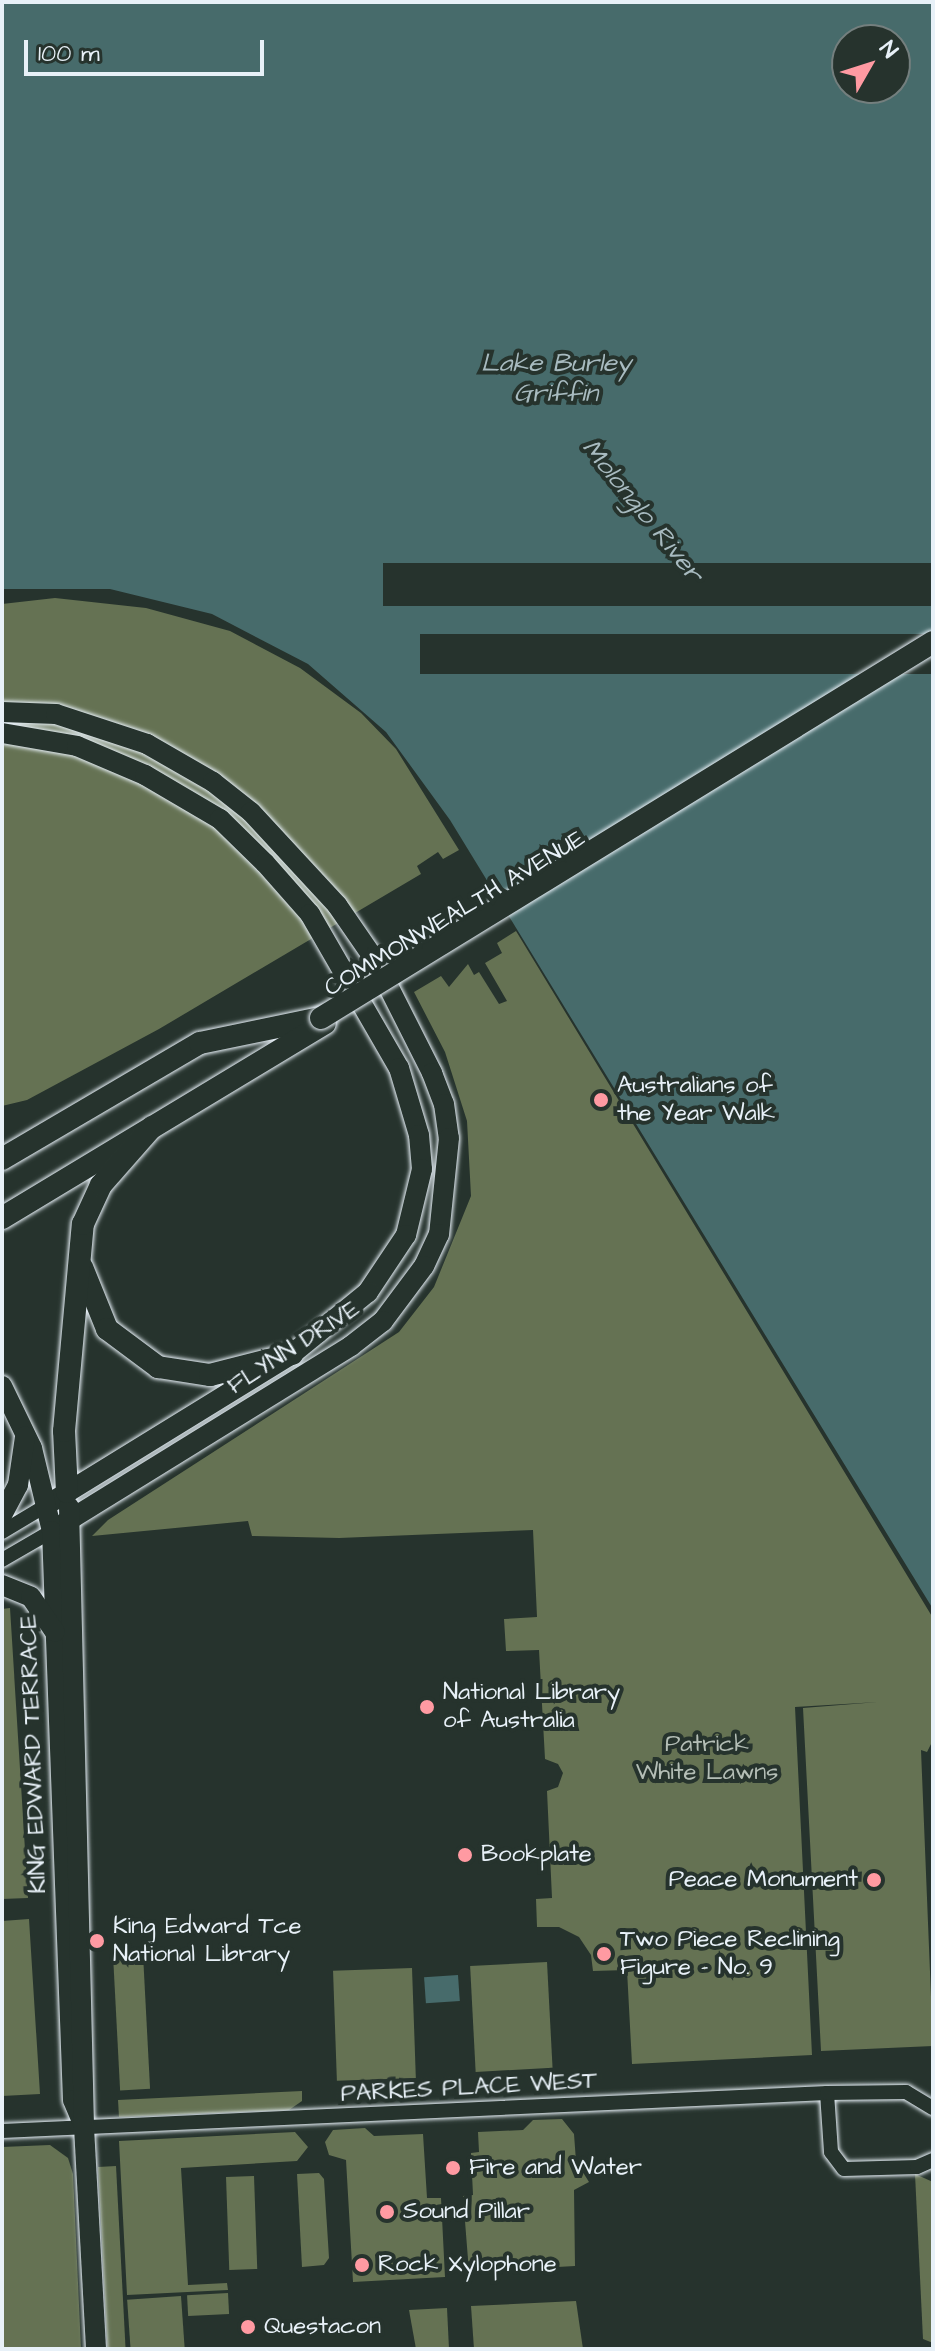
<!DOCTYPE html>
<html>
<head>
<meta charset="utf-8">
<style>
  body { margin:0 }
  #map { position:relative; width:935px; height:2351px; overflow:hidden; background:#26332d; font-family:"Architects Daughter",sans-serif }
  div>[style] { position:absolute }
  .green>* { inset:0; background:#657253; transform-origin:0 0 }
  .water>* { inset:0; background:#476b6b; transform-origin:0 0 }
  .pier>* { inset:0; background:#26332d; transform-origin:0 0 }
  .roads { filter:drop-shadow(0 0 2px #e8f1f8) drop-shadow(0 0 2px #e8f1f8) }
  .minor>* { height:14px; margin:-7px; padding:0 7px; transform-origin:7px; border-radius:7px; background:#26332d }
  .secondary>* { height:20px; margin:-10px; padding:0 10px; transform-origin:10px; border-radius:10px; background:#26332d }
  .trunk>* { height:22px; margin:-11px; padding:0 11px; transform-origin:11px; border-radius:11px; background:#26332d }
  .bridges { filter:drop-shadow(0 0 2px #e8f1f8) drop-shadow(0 0 2px #e8f1f8) }
  .trunk-bridge>* { height:22px; margin:-11px; padding:0 11px; transform-origin:11px; border-radius:11px; background:#26332d }
  .dots>* { width:22px; height:22px; translate:-50% -50%; box-sizing:border-box; border:4px solid #26332d; border-radius:50% }
  span { translate:-50% -50%; white-space:nowrap; text-align:center; line-height:1.15; -webkit-text-stroke:8px #26332d; paint-order:stroke }
  .street-label { font-size:24px; color:#e8f1f8 }
  .poi-label { font-size:24px; color:#e8f1f8 }
  .left { translate:0 -50%; text-align:left }
  .right { translate:-100% -50%; text-align:right }
  .park-label { font-size:24px; color:#b4beb6 }
  .water-label { font-size:26px; color:#a8bbc0; font-style:italic }
  .frame { position:absolute; inset:0; border:4px solid #e8f1f8; pointer-events:none }
  .north { position:absolute; left:831px; top:24px; width:80px; height:80px; box-sizing:border-box; background:#26332d; border:2px solid #747f7e; border-radius:50%; rotate:51deg; font-size:22px; font-weight:700; line-height:32px; text-align:center; color:#e8f1f8 }
  .north::after { content:''; display:block; margin:auto; width:28px; height:36px; background:#ff9aa2; clip-path:polygon(50% 0,100% 100%,50% 72%,0 100%) }
  .scale { position:absolute; left:24px; top:40px; width:240px; height:36px; box-sizing:border-box; border:4px solid #e8f1f8; border-top:0; padding-left:10px; font-size:24px; line-height:28px; white-space:nowrap; color:#e8f1f8; -webkit-text-stroke:6px #26332d; paint-order:stroke }
</style>
</head>
<body>
<div id="map">
  <div class="green">
    <div style="clip-path:polygon(55px 598px,146px 608px,230px 631px,300px 668px,361px 713px,396px 749px,459px 850px,443px 859px,438px 852px,417px 866px,421px 874px,159px 1029px,27px 1100px,2px 1106px,2px 604px)"></div>
    <div style="clip-path:polygon(516px 931px,933px 1618px,933px 1740px,927px 1752px,921px 1750px,933px 2046px,821px 2051px,803px 1708px,878px 1702px,795px 1707px,812px 2055px,632px 2064px,627px 1970px,593px 1971px,591px 1955px,579px 1937px,559px 1927px,537px 1927px,536px 1899px,552px 1898px,547px 1791px,558px 1787px,563px 1773px,558px 1764px,545px 1759px,539px 1650px,506px 1651px,504px 1619px,537px 1617px,533px 1530px,339px 1538px,252px 1536px,248px 1521px,92px 1536px,108px 1520px,399px 1332px,434px 1287px,471px 1196px,467px 1121px,445px 1052px,414px 992px,441px 976px,449px 987px,468px 964px,474px 975px,479px 972px,499px 1004px,507px 1001px,485px 963px,502px 953px,497px 943px)"></div>
    <div style="clip-path:polygon(10px 1608px,28px 1898px,2px 1899px,2px 1609px)"></div>
    <div style="clip-path:polygon(29px 1919px,40px 2094px,2px 2096px,2px 1921px)"></div>
    <div style="left:143px;top:1954px;width:135px;height:30px;rotate:87deg"></div>
    <div style="left:547px;top:1962px;width:106px;height:77px;rotate:87deg"></div>
    <div style="left:412px;top:1968px;width:110px;height:79px;rotate:88deg"></div>
    <div style="clip-path:polygon(302px 2091px,302px 2101px,289px 2110px,119px 2117px,118px 2100px)"></div>
    <div style="clip-path:polygon(562px 2119px,574px 2134px,576px 2161px,589px 2182px,574px 2190px,575px 2266px,469px 2272px,463px 2196px,473px 2195px,471px 2153px,479px 2152px,478px 2132px,523px 2130px,533px 2120px)"></div>
    <div style="clip-path:polygon(365px 2128px,374px 2136px,423px 2134px,427px 2198px,441px 2198px,445px 2277px,353px 2282px,346px 2160px,329px 2155px,325px 2142px,333px 2130px)"></div>
    <div style="clip-path:polygon(295px 2132px,308px 2147px,297px 2161px,181px 2168px,188px 2285px,227px 2283px,228px 2290px,127px 2295px,119px 2141px)"></div>
    <div style="clip-path:polygon(50px 2145px,68px 2158px,73px 2174px,81px 2349px,2px 2349px,2px 2147px)"></div>
    <div style="left:116px;top:2166px;width:183px;height:18px;rotate:87deg"></div>
    <div style="clip-path:polygon(319px 2173px,324px 2179px,329px 2258px,324px 2265px,302px 2267px,297px 2174px)"></div>
    <div style="clip-path:polygon(915px 2174px,933px 2182px,933px 2343px,923px 2339px)"></div>
    <div style="left:254px;top:2176px;width:93px;height:28px;rotate:88deg"></div>
    <div style="left:228px;top:2293px;width:21px;height:41px;rotate:87deg"></div>
    <div style="left:181px;top:2296px;width:53px;height:54px;rotate:86deg"></div>
    <div style="clip-path:polygon(576px 2301px,583px 2349px,474px 2349px,471px 2306px)"></div>
    <div style="clip-path:polygon(447px 2308px,449px 2349px,416px 2349px,409px 2310px)"></div>
  </div>
  <div class="water">
    <div style="clip-path:polygon(evenodd,2px 2px,933px 2px,933px 1609px,450px 820px,386px 732px,308px 664px,212px 614px,110px 589px,2px 589px,2px 2px,847px 40px,895px 40px,895px 88px,847px 88px,847px 40px)"></div>
    <div style="left:458px;top:1975px;width:26px;height:34px;rotate:86deg"></div>
  </div>
  <div class="pier">
    <div style="left:933px;top:563px;width:43px;height:550px;rotate:90deg"></div>
    <div style="left:933px;top:634px;width:40px;height:513px;rotate:90deg"></div>
  </div>
  <div class="roads">
    <div class="minor">
      <div style="left:2px;top:1532px;width:52px;rotate:-31deg"></div>
      <div style="left:2px;top:1560px;width:58px;rotate:-30.1deg"></div>
      <div style="left:827px;top:2093px;width:59px;rotate:86.1deg"></div>
      <div style="left:831px;top:2152px;width:21px;rotate:53deg"></div>
      <div style="left:844px;top:2169px;width:73px;rotate:-1.6deg"></div>
      <div style="left:917px;top:2167px;width:17px;rotate:-24deg"></div>
      <div style="left:2px;top:2131px;width:826px;rotate:-2.64deg"></div>
      <div style="left:827px;top:2093px;width:79px;rotate:-0.7deg"></div>
      <div style="left:906px;top:2092px;width:31px;rotate:31deg"></div>
    </div>
    <div class="secondary">
      <div style="left:2px;top:712px;width:54px;rotate:2.1deg"></div>
      <div style="left:56px;top:714px;width:96px;rotate:18.2deg"></div>
      <div style="left:147px;top:744px;width:76px;rotate:29.9deg"></div>
      <div style="left:213px;top:782px;width:48px;rotate:38.3deg"></div>
      <div style="left:251px;top:812px;width:127px;rotate:47.2deg"></div>
      <div style="left:337px;top:905px;width:67px;rotate:55.4deg"></div>
      <div style="left:375px;top:960px;width:127px;rotate:63.2deg"></div>
      <div style="left:432px;top:1073px;width:33px;rotate:69deg"></div>
      <div style="left:444px;top:1104px;width:34px;rotate:82deg"></div>
      <div style="left:449px;top:1138px;width:97px;rotate:95.9deg"></div>
      <div style="left:439px;top:1234px;width:35px;rotate:115deg"></div>
      <div style="left:424px;top:1266px;width:69px;rotate:126.7deg"></div>
      <div style="left:383px;top:1321px;width:41px;rotate:142deg"></div>
      <div style="left:351px;top:1346px;width:352px;rotate:148.3deg"></div>
      <div style="left:2px;top:733px;width:76px;rotate:9.8deg"></div>
      <div style="left:77px;top:746px;width:74px;rotate:23.1deg"></div>
      <div style="left:145px;top:775px;width:87px;rotate:30.4deg"></div>
      <div style="left:220px;top:819px;width:63px;rotate:44.4deg"></div>
      <div style="left:265px;top:863px;width:68px;rotate:48.6deg"></div>
      <div style="left:310px;top:914px;width:178px;rotate:60deg"></div>
      <div style="left:399px;top:1068px;width:70px;rotate:73.4deg"></div>
      <div style="left:419px;top:1135px;width:34px;rotate:85deg"></div>
      <div style="left:422px;top:1169px;width:68px;rotate:103.6deg"></div>
      <div style="left:406px;top:1235px;width:69px;rotate:123.7deg"></div>
      <div style="left:368px;top:1292px;width:98px;rotate:140.8deg"></div>
      <div style="left:292px;top:1354px;width:288px;rotate:148.4deg"></div>
      <div style="left:2px;top:1386px;width:69px;rotate:64.2deg"></div>
      <div style="left:32px;top:1448px;width:85px;rotate:76.5deg"></div>
      <div style="left:52px;top:1531px;width:569px;rotate:87.89deg"></div>
      <div style="left:73px;top:2100px;width:28px;rotate:67deg"></div>
      <div style="left:69px;top:1507px;width:620px;rotate:88.61deg"></div>
      <div style="left:84px;top:2127px;width:222px;rotate:86.9deg"></div>
      <div style="left:2px;top:1515px;width:34px;rotate:-62deg"></div>
      <div style="left:18px;top:1485px;width:49px;rotate:-81.7deg"></div>
      <div style="left:2px;top:1585px;width:31px;rotate:22deg"></div>
      <div style="left:31px;top:1597px;width:42px;rotate:55.6deg"></div>
    </div>
    <div class="trunk">
      <div style="left:2px;top:1159px;width:229px;rotate:-30.4deg"></div>
      <div style="left:200px;top:1043px;width:124px;rotate:-11.7deg"></div>
      <div style="left:2px;top:1218px;width:377px;rotate:-31.1deg"></div>
      <div style="left:82px;top:1267px;width:67px;rotate:68deg"></div>
      <div style="left:107px;top:1329px;width:64px;rotate:36.7deg"></div>
      <div style="left:158px;top:1367px;width:53px;rotate:8.7deg"></div>
      <div style="left:210px;top:1375px;width:85px;rotate:-14.4deg"></div>
      <div style="left:67px;top:1492px;width:61px;rotate:-92.8deg"></div>
      <div style="left:64px;top:1431px;width:208px;rotate:-84.8deg"></div>
      <div style="left:83px;top:1224px;width:43px;rotate:-65.2deg"></div>
      <div style="left:101px;top:1185px;width:77px;rotate:-48.7deg"></div>
    </div>
  </div>
  <div class="bridges">
    <div class="trunk-bridge">
      <div style="left:321px;top:1018px;width:718px;rotate:-31.57deg"></div>
    </div>
  </div>
  <div class="dots">
    <div style="left:601px;top:1100px;background:#ff9aa2"></div>
    <div style="left:427px;top:1707px;background:#ff9aa2"></div>
    <div style="left:465px;top:1855px;background:#ff9aa2"></div>
    <div style="left:874px;top:1880px;background:#ff9aa2"></div>
    <div style="left:97px;top:1941px;background:#ff9aa2"></div>
    <div style="left:604px;top:1954px;background:#ff9aa2"></div>
    <div style="left:453px;top:2168px;background:#ff9aa2"></div>
    <div style="left:387px;top:2212px;background:#ff9aa2"></div>
    <div style="left:362px;top:2265px;background:#ff9aa2"></div>
    <div style="left:248px;top:2327px;background:#ff9aa2"></div>
  </div>
  <div class="street-label">
    <span style="left:455px;top:914px;rotate:-31deg">COMMONWEALTH AVENUE</span>
    <span style="left:294px;top:1348px;rotate:-33deg">FLYNN DRIVE</span>
    <span style="left:34px;top:1754px;rotate:-92deg">KING EDWARD TERRACE</span>
    <span style="left:469px;top:2088px;rotate:-3deg">PARKES PLACE WEST</span>
  </div>
  <div class="poi-label">
    <span class="left" style="left:617px;top:1100px">Australians of<br>the Year Walk</span>
    <span class="left" style="left:443px;top:1707px">National Library<br>of Australia</span>
    <span class="left" style="left:481px;top:1855px">Bookplate</span>
    <span class="right" style="left:858px;top:1880px">Peace Monument</span>
    <span class="left" style="left:113px;top:1941px">King Edward Tce<br>National Library</span>
    <span class="left" style="left:620px;top:1954px">Two Piece Reclining<br>Figure - No. 9</span>
    <span class="left" style="left:469px;top:2168px">Fire and Water</span>
    <span class="left" style="left:403px;top:2212px">Sound Pillar</span>
    <span class="left" style="left:378px;top:2265px">Rock Xylophone</span>
    <span class="left" style="left:264px;top:2327px">Questacon</span>
  </div>
  <div class="park-label">
    <span style="left:707px;top:1759px">Patrick<br>White Lawns</span>
  </div>
  <div class="water-label">
    <span style="left:556px;top:379px">Lake Burley<br>Griffin</span>
    <span style="left:642px;top:511px;rotate:51deg">Molonglo River</span>
  </div>
  <div class="frame"></div>
  <div class="north">N</div>
  <div class="scale">100 m</div>
</div>
</body>
</html>
